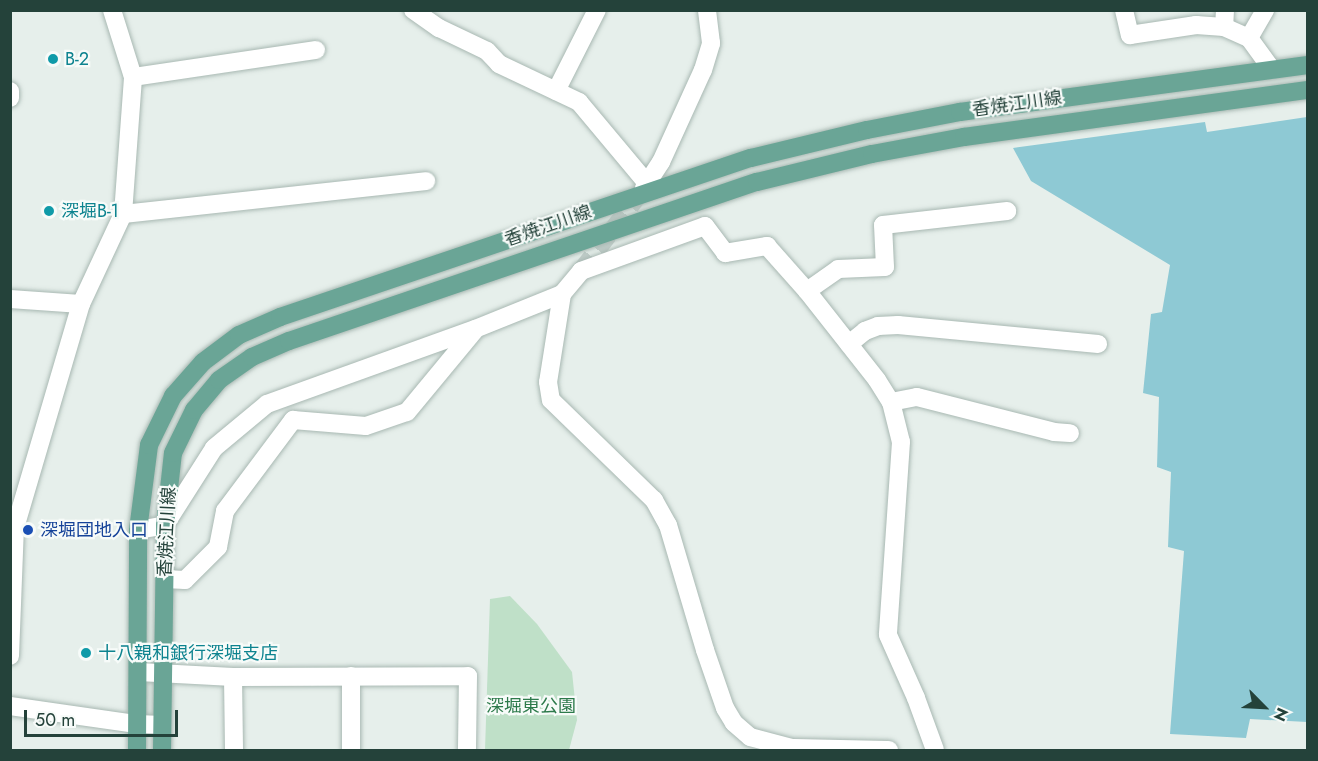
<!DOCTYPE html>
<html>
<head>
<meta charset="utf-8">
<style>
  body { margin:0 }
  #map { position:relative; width:1318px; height:761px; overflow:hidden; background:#e6efeb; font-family:Jost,"Noto Sans JP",sans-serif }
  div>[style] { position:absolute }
  .green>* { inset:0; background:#bfe0c8 }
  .water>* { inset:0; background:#8ec9d4 }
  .minor-tunnel>* { height:18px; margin-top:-9px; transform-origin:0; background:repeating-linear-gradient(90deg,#bfccc8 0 18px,transparent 0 27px) }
  .roads { filter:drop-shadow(0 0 2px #a8b8b2) drop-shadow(0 0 2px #a8b8b2) }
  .minor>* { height:18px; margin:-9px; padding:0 9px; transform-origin:9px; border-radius:9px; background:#fff }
  .tertiary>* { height:18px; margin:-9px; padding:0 9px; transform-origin:9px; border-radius:9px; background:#fff }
  .primary>* { height:18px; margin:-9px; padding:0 9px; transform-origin:9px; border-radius:9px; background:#6aa596 }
  .dots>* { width:16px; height:16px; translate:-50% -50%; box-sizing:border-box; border:3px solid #f7fbf9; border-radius:50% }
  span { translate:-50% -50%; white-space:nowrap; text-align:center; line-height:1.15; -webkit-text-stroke:4.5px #f7fbf9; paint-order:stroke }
  .culture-label { font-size:18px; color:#0d838f }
  .left { translate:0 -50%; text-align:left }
  .street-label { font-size:18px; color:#24423a }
  .transit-label { font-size:18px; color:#164399 }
  .park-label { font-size:18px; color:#2d7a4b }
  .frame { position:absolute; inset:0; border:12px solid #24423a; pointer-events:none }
  .north { position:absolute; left:1234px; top:677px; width:60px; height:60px; -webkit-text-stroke:4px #f7fbf9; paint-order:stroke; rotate:114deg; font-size:16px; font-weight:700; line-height:24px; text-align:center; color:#24423a }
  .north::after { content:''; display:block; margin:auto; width:21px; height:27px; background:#24423a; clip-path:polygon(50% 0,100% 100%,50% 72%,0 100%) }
  .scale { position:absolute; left:24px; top:710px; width:154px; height:27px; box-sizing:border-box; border:3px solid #24423a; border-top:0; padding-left:8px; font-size:18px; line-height:21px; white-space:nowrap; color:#24423a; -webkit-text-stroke:4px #f7fbf9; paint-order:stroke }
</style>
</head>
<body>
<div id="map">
  <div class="green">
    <div style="clip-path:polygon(510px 596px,537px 624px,572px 672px,577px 720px,569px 750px,485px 750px,490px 599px)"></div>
  </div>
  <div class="water">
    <div style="clip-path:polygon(1307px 117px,1307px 722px,1250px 719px,1246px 738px,1170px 734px,1184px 551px,1168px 547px,1171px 472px,1157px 467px,1159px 397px,1143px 393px,1151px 314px,1162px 312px,1170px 265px,1031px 181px,1013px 148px,1205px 122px,1207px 132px)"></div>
  </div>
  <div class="minor-tunnel">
    <div style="left:581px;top:271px;width:101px;rotate:-52.7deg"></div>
  </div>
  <div class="roads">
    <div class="minor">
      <div style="left:413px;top:10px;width:32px;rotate:35deg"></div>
      <div style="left:439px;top:28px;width:53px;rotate:25.6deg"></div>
      <div style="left:487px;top:51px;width:18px;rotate:47deg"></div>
      <div style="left:499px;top:64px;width:89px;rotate:25.4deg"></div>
      <div style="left:579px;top:102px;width:104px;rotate:50.1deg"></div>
      <div style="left:1124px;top:10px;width:26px;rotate:77deg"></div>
      <div style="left:1130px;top:35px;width:67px;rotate:-8.6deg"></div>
      <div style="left:1196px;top:25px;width:28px;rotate:4deg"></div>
      <div style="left:1225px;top:10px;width:17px;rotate:93deg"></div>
      <div style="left:1224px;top:27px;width:27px;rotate:24deg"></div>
      <div style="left:1249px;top:38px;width:39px;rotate:54deg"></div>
      <div style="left:1249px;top:38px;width:32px;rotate:-60deg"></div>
      <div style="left:133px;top:77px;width:185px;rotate:-8.4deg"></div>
      <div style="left:10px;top:91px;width:7px;rotate:90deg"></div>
      <div style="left:556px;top:91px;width:91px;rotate:-63.2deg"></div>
      <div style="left:644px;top:188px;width:31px;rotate:-57deg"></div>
      <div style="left:661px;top:162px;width:101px;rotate:-65.5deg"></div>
      <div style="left:703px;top:70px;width:28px;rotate:-73deg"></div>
      <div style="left:711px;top:43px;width:33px;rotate:-97deg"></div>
      <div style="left:123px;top:214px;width:305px;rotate:-6.2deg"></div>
      <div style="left:807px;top:291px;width:38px;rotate:-35deg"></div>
      <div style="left:838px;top:269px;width:47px;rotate:-2.4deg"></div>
      <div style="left:885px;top:267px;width:42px;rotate:-92.7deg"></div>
      <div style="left:883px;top:225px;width:125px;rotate:-6.4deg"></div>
      <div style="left:562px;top:294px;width:89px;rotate:99deg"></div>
      <div style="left:548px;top:382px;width:18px;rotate:81deg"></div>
      <div style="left:551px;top:400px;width:144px;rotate:44.2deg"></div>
      <div style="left:654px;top:500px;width:29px;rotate:61deg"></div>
      <div style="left:668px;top:525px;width:130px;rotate:73.5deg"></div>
      <div style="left:705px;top:650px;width:61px;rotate:71deg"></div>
      <div style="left:725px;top:708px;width:17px;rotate:59deg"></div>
      <div style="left:734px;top:723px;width:21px;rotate:41deg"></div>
      <div style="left:750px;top:737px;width:43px;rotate:14.7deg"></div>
      <div style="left:792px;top:748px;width:97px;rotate:1.2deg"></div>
      <div style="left:10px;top:299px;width:71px;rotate:4deg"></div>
      <div style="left:849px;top:344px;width:21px;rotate:-39deg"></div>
      <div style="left:865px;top:331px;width:14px;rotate:-21deg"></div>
      <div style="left:878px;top:326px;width:20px;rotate:-3deg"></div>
      <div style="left:898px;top:325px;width:201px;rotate:5.4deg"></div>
      <div style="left:891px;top:402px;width:26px;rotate:-11deg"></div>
      <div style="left:917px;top:397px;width:141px;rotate:14.3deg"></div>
      <div style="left:1054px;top:432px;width:16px;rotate:4deg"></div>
      <div style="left:138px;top:530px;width:27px;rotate:-10deg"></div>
      <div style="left:165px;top:525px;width:91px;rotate:-57.5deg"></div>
      <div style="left:214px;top:448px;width:69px;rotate:-39.7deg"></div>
      <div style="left:267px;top:404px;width:221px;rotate:-19.8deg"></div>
      <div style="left:475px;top:329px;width:94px;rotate:-21.9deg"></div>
      <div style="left:562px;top:294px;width:30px;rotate:-50deg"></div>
      <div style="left:581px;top:271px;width:132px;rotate:-19.9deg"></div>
      <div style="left:705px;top:226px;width:34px;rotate:53deg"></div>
      <div style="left:725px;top:253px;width:43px;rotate:-9.5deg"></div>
      <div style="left:767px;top:246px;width:60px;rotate:48.4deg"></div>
      <div style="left:807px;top:291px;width:113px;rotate:51.8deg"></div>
      <div style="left:877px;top:380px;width:26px;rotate:58deg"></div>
      <div style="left:891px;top:402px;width:41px;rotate:76deg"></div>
      <div style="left:901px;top:442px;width:193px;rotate:93.9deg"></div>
      <div style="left:888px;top:635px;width:69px;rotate:66deg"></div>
      <div style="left:916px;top:698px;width:55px;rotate:69.9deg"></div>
      <div style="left:165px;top:579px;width:20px;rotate:3deg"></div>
      <div style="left:185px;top:580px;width:47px;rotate:-45deg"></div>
      <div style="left:218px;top:547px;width:37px;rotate:-79deg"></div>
      <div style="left:225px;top:511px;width:114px;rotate:-53.2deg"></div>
      <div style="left:293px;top:420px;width:73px;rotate:4.7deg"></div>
      <div style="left:366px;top:426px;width:43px;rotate:-18.9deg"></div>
      <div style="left:407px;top:412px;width:105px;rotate:-50.4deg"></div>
      <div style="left:139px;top:672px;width:94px;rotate:3deg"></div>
      <div style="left:233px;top:677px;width:235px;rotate:-0.2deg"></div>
      <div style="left:468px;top:676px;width:74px;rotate:90.8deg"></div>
      <div style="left:351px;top:676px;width:74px;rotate:90deg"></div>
      <div style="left:233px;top:677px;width:73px;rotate:89.2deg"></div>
    </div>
    <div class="tertiary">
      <div style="left:10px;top:656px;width:128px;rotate:-87.8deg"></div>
      <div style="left:15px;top:528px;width:234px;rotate:-73.6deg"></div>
      <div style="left:81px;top:304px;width:99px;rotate:-65deg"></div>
      <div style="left:123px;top:214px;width:137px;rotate:-85.8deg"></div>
      <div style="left:133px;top:77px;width:70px;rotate:-107.4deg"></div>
      <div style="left:10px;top:706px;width:128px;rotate:8.1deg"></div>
      <div style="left:137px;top:724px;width:25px;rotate:2deg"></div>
    </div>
    <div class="primary">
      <div style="left:137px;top:750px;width:220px;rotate:-89.7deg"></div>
      <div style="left:138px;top:530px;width:86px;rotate:-82.6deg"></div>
      <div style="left:149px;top:445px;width:55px;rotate:-63.9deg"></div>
      <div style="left:173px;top:396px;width:45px;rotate:-48.6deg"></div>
      <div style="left:203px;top:362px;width:45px;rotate:-36.9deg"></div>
      <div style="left:239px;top:335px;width:45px;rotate:-23.7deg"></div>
      <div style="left:280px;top:317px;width:497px;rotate:-18.7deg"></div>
      <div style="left:751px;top:158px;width:119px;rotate:-13.6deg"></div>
      <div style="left:867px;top:130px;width:95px;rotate:-11deg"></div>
      <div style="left:960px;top:112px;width:351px;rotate:-7.7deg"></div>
      <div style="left:162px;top:750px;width:225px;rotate:-89.2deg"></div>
      <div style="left:165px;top:525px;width:72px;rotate:-83.7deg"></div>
      <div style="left:173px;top:453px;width:48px;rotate:-64deg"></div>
      <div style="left:194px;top:410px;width:39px;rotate:-50deg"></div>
      <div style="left:219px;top:380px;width:40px;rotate:-34.9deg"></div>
      <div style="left:252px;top:357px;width:40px;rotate:-23.4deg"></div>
      <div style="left:289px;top:341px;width:494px;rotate:-18.8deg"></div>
      <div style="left:757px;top:182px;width:118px;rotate:-13.7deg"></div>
      <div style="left:872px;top:154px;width:94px;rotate:-10.5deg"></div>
      <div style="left:964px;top:137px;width:347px;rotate:-7.8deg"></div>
    </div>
  </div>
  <div class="dots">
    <div style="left:53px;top:59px;background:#0f9aa8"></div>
    <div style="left:49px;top:211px;background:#0f9aa8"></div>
    <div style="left:28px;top:530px;background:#1a4fb4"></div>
    <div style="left:86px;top:653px;background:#0f9aa8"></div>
  </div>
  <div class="culture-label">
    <span class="left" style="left:65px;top:59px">B-2</span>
    <span class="left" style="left:61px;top:211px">深堀B-1</span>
    <span class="left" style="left:98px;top:653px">十八親和銀行深堀支店</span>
  </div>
  <div class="street-label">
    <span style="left:1017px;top:104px;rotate:-8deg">香焼江川線</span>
    <span style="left:548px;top:226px;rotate:-19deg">香焼江川線</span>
    <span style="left:167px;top:532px;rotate:-87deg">香焼江川線</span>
  </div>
  <div class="transit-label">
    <span class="left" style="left:40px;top:530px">深堀団地入口</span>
  </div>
  <div class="park-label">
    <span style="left:531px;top:706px">深堀東公園</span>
  </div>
  <div class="frame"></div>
  <div class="north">N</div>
  <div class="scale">50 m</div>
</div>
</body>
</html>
